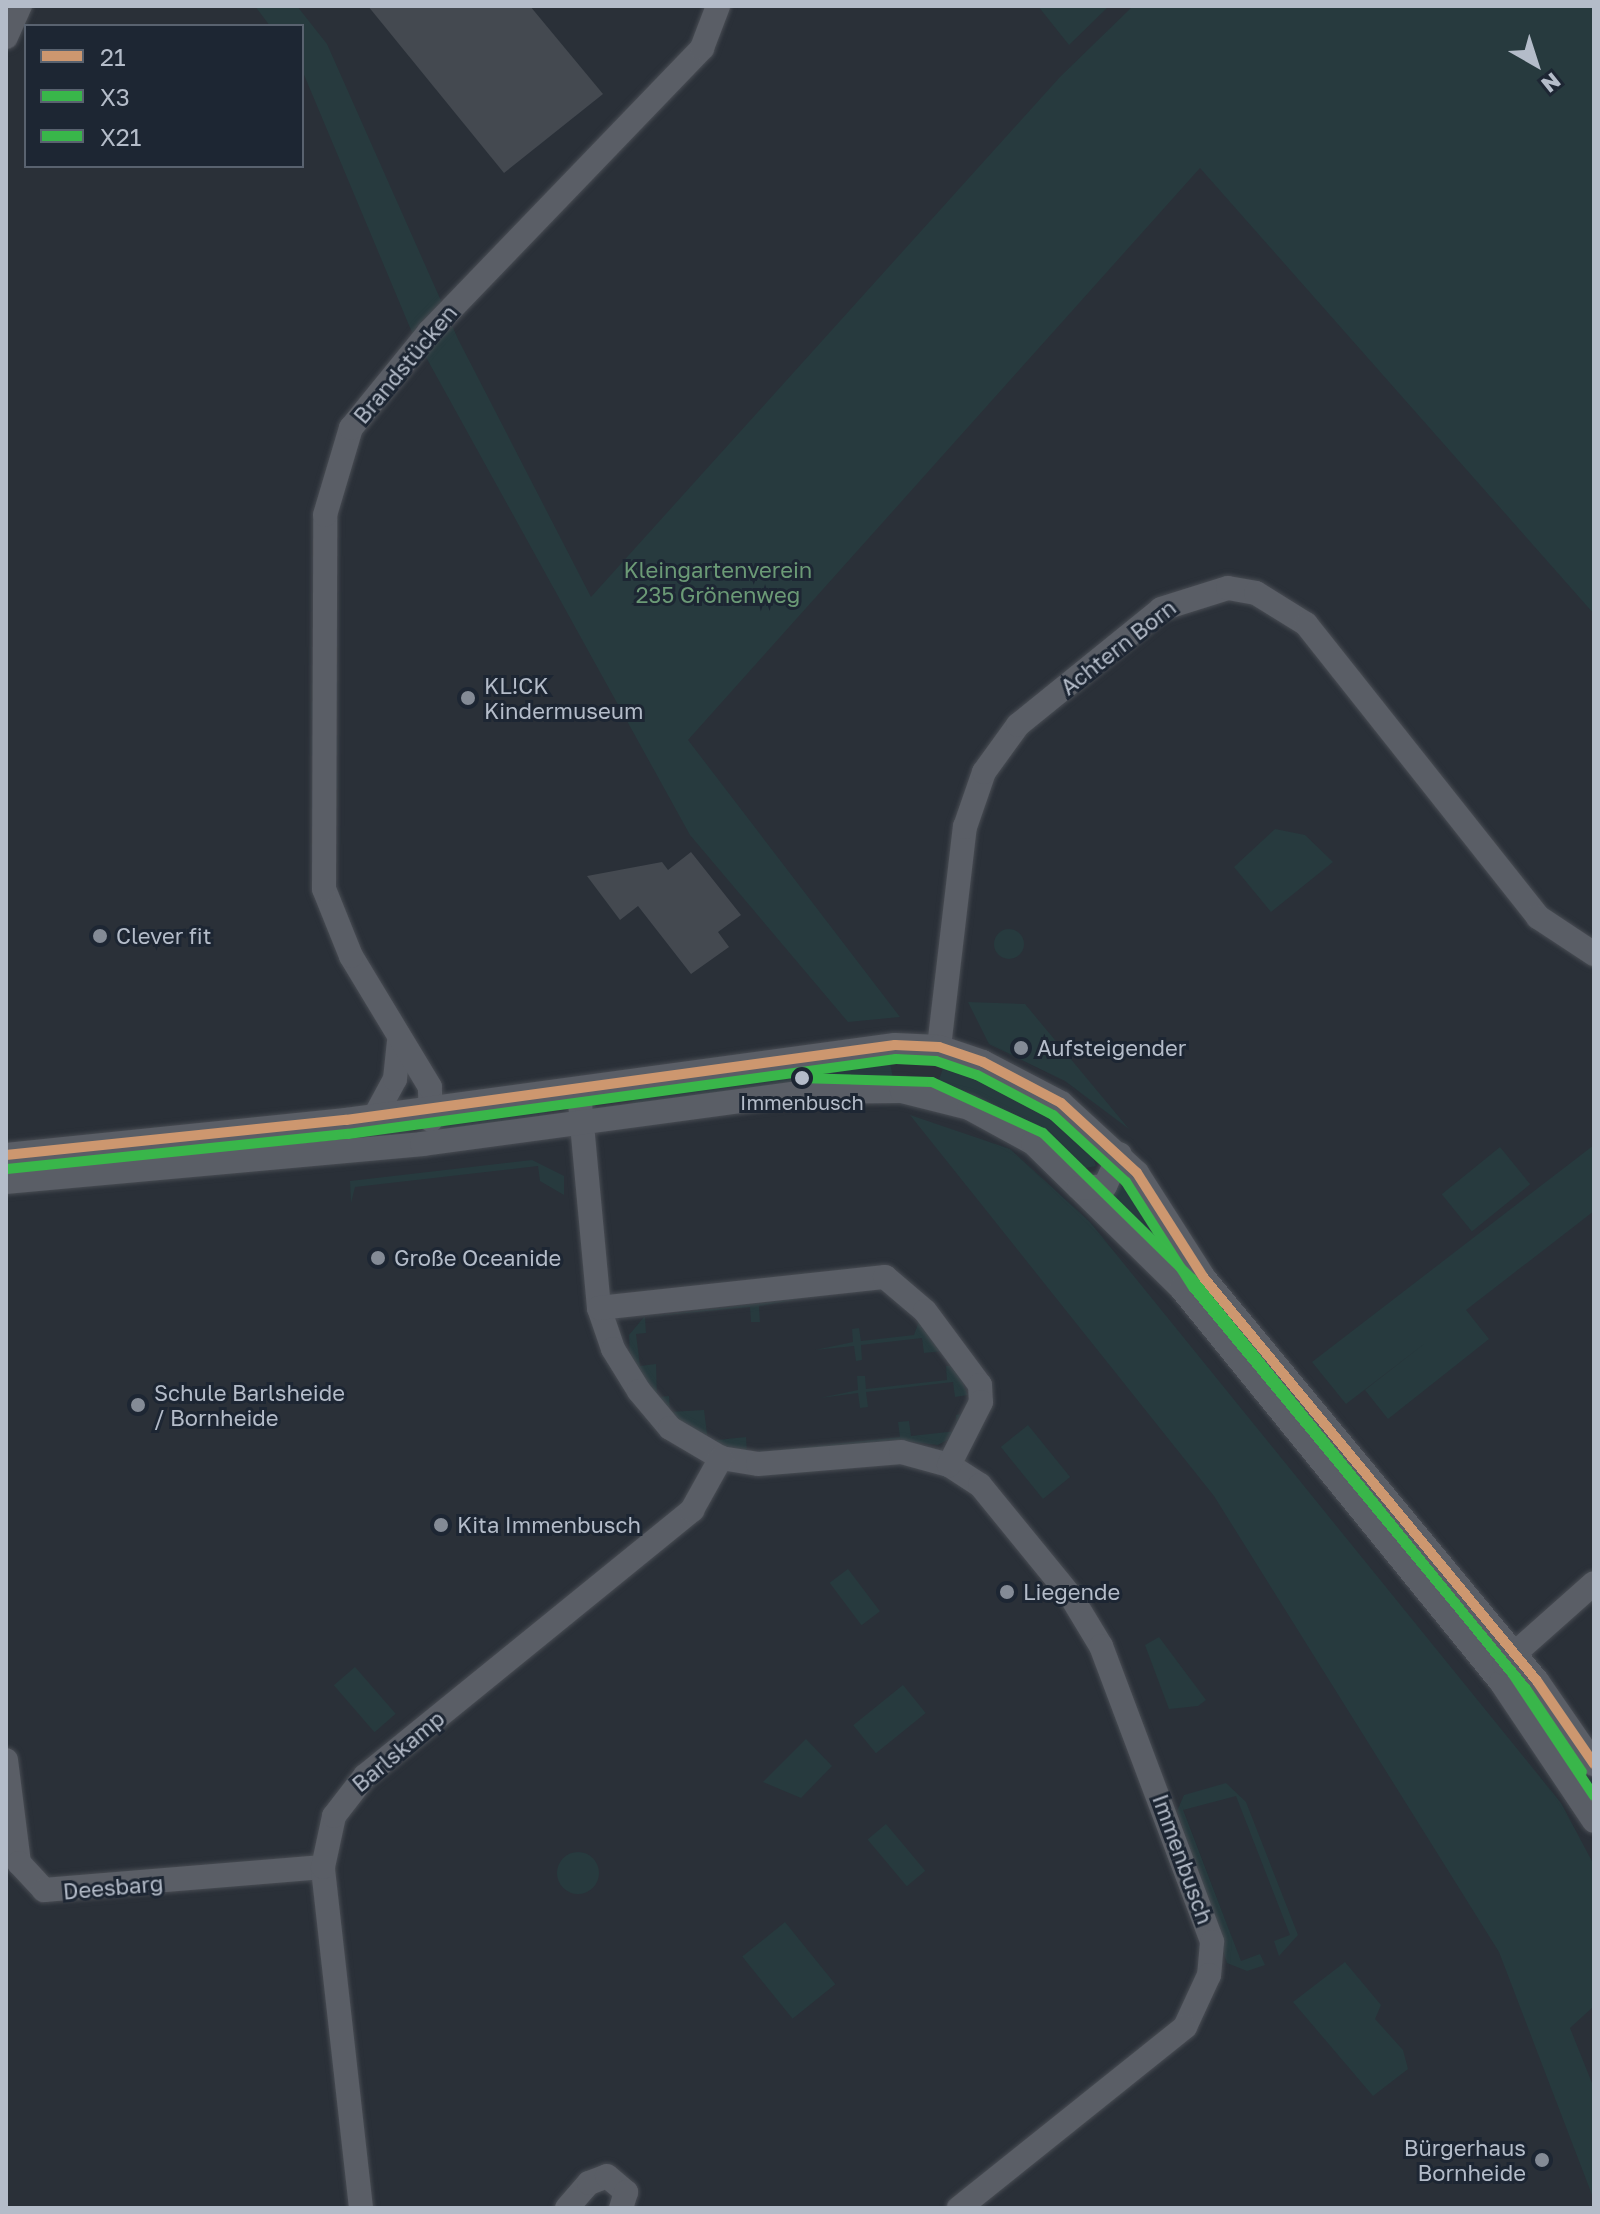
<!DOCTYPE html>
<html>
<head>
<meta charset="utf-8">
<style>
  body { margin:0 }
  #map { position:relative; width:1600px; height:2214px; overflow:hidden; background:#2a3038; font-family:"Golos Text",sans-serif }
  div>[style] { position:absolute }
  .green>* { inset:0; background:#273a3e; transform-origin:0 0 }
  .round { border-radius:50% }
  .building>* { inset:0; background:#444950 }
  .roads { filter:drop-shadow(0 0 2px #484c53) drop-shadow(0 0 2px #484c53) }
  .minor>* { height:24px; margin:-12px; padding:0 12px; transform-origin:12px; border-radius:12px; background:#5a5e66 }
  .bus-1>* { height:10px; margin:-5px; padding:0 5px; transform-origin:5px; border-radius:5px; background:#cd976f }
  .bus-2>* { height:10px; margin:-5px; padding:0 5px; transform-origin:5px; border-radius:5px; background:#39b64a }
  .bus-3>* { height:10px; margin:-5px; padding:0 5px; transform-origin:5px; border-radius:5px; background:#39b64a }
  .dots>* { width:22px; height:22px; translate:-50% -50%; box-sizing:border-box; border:4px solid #1d2633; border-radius:50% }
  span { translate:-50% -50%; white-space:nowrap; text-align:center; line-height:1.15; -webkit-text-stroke:6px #1d2633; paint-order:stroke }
  .bus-label { font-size:20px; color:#b4bcc9 }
  .street-label { font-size:22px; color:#b4bcc9 }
  .park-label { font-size:22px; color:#6b9a76 }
  .poi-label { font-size:22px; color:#b4bcc9 }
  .left { translate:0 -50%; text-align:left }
  .right { translate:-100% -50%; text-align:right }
  .frame { position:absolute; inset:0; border:8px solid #b4bcc9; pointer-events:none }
  .legend { position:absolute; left:24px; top:24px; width:280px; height:144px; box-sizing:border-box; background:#1d2633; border:2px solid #59626f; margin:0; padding:10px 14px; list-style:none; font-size:24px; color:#b4bcc9 }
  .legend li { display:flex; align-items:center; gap:16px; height:40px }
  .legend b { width:40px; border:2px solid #59626f }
  .north { position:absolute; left:1496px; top:24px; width:80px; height:80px; -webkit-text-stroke:6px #1d2633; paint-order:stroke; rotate:141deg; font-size:22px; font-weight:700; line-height:32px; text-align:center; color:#b4bcc9 }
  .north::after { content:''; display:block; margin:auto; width:28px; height:36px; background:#b4bcc9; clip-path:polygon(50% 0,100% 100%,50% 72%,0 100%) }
</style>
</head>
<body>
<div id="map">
  <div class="green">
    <div style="clip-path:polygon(255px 6px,297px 6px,327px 44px,458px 339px,591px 597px,1060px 77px,1133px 6px,1594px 6px,1594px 614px,1200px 168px,688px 740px,900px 1017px,848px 1022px,690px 835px,411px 330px,302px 70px,302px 26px,270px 26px)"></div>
    <div style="clip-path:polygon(1038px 6px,1109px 6px,1069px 45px)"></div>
    <div style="clip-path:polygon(1275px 829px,1305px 835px,1333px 862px,1271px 912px,1234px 867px)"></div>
    <div class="round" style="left:994px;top:929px;width:30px;height:30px"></div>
    <div style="clip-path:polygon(968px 1002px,1025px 1004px,1129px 1129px,1065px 1081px,989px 1044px)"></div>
    <div style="clip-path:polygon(888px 1053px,894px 1083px,633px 1105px,631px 1097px)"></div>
    <div style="clip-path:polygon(947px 1057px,1049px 1105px,1088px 1143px,1096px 1166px,1082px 1169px,1016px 1116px,935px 1091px)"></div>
    <div style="clip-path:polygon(549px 1104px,547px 1114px,438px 1131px,444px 1117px)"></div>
    <div style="clip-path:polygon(910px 1115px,1010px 1149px,1090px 1222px,1561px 1803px,1594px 1865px,1594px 2006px,1570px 2028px,1594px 2088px,1594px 2200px,1499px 1952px,1214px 1496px)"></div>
    <div style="clip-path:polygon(419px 1120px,407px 1135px,265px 1150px,263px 1135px)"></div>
    <div style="left:242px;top:1139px;width:13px;height:237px;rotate:86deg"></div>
    <div style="clip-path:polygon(1594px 1145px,1594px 1211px,1466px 1310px,1489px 1339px,1388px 1419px,1365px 1390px,1428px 1341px,1346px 1404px,1312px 1362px)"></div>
    <div style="left:1500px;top:1147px;width:48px;height:75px;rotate:51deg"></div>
    <div style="clip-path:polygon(532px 1160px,564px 1176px,564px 1195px,540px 1181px,538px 1166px,355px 1187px,351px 1203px,350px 1181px)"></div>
    <div style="clip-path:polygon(1127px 1174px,1286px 1389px,1275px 1397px,1097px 1199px)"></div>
    <div style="clip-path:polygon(805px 1298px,759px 1306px,760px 1322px,751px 1322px,750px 1307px,645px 1317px,646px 1333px,636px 1334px,640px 1366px,656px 1364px,657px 1397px,669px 1396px,670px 1412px,704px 1410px,708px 1441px,746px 1437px,747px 1453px,900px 1437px,898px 1422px,909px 1421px,911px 1436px,957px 1431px,956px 1415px,967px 1413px,960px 1433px,938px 1445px,895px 1440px,766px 1454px,747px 1453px,727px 1449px,697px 1436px,669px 1414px,630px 1358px,629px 1335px,644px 1317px)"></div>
    <div style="clip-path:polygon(919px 1321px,943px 1351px,924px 1353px,922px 1338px,861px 1345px,862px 1360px,856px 1361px,854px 1346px,815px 1350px,853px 1342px,852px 1329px,859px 1328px,861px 1341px,914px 1335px)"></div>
    <div style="clip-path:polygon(946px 1366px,956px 1366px,968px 1395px,955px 1397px,953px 1382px,866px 1392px,868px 1407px,860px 1408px,858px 1393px,820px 1398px,858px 1390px,857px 1376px,865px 1376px,866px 1389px,947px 1380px)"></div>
    <div style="left:1028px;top:1425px;width:67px;height:35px;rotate:51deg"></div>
    <div style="left:848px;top:1569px;width:53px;height:23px;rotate:53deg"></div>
    <div style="clip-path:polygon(1159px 1637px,1206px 1700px,1198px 1706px,1169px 1709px,1145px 1645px)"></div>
    <div style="left:355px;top:1667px;width:62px;height:28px;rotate:49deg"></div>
    <div style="clip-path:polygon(1518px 1680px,1594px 1783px,1594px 1809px,1514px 1684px)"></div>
    <div style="left:903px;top:1685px;width:36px;height:64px;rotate:51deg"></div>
    <div style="clip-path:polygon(806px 1739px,832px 1766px,801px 1798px,763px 1782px)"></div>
    <div style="clip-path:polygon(1226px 1783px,1246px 1802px,1298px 1935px,1279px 1956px,1274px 1941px,1290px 1935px,1236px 1796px,1183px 1810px,1241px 1961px,1260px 1954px,1265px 1965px,1247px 1971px,1227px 1963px,1177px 1811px,1184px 1795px)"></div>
    <div style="left:886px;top:1824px;width:61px;height:24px;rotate:50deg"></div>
    <div class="round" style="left:557px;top:1852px;width:42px;height:42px"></div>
    <div style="left:785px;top:1922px;width:80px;height:55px;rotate:51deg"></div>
    <div style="clip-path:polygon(1345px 1962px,1381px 2005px,1375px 2019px,1403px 2050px,1408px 2069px,1373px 2096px,1293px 2002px)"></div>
  </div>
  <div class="building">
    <div style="clip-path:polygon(368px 6px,530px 6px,603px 94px,504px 173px)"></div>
    <div style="clip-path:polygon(691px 852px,741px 915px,718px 932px,729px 947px,691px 974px,638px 906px,620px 920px,587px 876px,662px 862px,668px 870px)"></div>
  </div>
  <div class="roads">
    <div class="minor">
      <div style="left:6px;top:37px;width:34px;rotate:-66deg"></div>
      <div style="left:939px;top:1047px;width:222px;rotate:-83.3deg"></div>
      <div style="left:965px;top:827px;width:58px;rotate:-70.9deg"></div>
      <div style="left:984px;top:772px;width:58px;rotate:-54.1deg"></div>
      <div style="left:1018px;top:725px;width:184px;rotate:-39deg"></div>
      <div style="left:1161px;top:609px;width:70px;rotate:-17.4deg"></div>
      <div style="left:1228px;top:588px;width:28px;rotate:10deg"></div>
      <div style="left:1256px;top:593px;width:59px;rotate:31.8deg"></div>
      <div style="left:1306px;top:624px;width:374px;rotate:51.6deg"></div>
      <div style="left:1538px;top:917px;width:67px;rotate:33.5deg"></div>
      <div style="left:580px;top:1103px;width:206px;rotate:84.7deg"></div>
      <div style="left:599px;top:1308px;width:43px;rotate:71.1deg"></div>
      <div style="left:613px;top:1349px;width:49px;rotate:58.2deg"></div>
      <div style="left:639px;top:1391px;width:48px;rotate:50deg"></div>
      <div style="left:670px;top:1428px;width:59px;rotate:30.5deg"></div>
      <div style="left:721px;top:1458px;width:37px;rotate:9deg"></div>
      <div style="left:758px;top:1464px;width:144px;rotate:-4.8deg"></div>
      <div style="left:901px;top:1452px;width:50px;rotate:15.2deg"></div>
      <div style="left:949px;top:1465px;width:37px;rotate:33deg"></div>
      <div style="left:980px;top:1485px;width:146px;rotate:50.8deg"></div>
      <div style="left:1072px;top:1598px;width:56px;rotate:58.9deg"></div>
      <div style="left:1101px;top:1646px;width:316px;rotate:69.4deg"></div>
      <div style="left:1212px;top:1942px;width:33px;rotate:95deg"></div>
      <div style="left:1209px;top:1975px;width:57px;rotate:114.8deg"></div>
      <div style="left:1185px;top:2027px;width:290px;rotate:141.3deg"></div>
      <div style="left:375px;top:1116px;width:42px;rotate:-61.6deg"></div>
      <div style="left:395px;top:1079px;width:37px;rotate:-84deg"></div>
      <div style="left:431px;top:1120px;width:33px;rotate:-92deg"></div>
      <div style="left:430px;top:1087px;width:153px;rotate:-121.1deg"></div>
      <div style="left:351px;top:956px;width:72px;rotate:-111.9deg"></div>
      <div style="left:324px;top:889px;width:374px;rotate:-89.8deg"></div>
      <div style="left:325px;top:515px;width:91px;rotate:-73.4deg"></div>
      <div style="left:351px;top:428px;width:124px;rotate:-50.9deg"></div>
      <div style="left:429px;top:332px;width:394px;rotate:-46.1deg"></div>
      <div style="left:702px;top:48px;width:45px;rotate:-69.1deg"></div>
      <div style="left:6px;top:1155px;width:342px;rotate:-5.9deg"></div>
      <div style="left:346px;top:1120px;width:554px;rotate:-7.78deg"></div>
      <div style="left:895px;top:1045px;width:44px;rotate:2.6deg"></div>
      <div style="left:939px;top:1047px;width:46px;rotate:18.8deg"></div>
      <div style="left:983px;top:1062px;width:88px;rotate:27.7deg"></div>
      <div style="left:1061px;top:1103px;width:103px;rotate:42.6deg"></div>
      <div style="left:1137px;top:1173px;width:125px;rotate:57.5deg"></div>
      <div style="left:1204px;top:1278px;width:523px;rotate:50.43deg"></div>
      <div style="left:1537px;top:1681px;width:101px;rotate:55.5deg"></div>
      <div style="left:6px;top:1182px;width:418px;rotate:-5.2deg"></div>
      <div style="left:422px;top:1144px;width:388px;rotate:-7.7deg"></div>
      <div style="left:807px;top:1092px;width:95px;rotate:-0.6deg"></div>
      <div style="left:902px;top:1091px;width:69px;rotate:14.2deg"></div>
      <div style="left:969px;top:1108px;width:73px;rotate:28.7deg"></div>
      <div style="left:1033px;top:1143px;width:207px;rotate:44.4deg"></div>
      <div style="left:1181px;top:1288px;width:508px;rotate:50.92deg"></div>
      <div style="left:1501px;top:1682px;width:167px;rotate:56.2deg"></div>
      <div style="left:1079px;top:1188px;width:26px;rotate:-4deg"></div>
      <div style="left:1105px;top:1186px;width:35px;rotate:-65deg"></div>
      <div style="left:599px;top:1308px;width:288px;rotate:-6.2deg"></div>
      <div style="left:885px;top:1277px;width:52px;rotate:40.4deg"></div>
      <div style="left:925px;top:1311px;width:92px;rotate:53.4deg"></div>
      <div style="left:980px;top:1385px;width:17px;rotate:87deg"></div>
      <div style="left:981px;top:1402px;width:71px;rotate:116.9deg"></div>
      <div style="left:1504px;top:1663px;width:120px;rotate:-41.6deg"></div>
      <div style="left:6px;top:1760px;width:104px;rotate:82.8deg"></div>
      <div style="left:19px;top:1863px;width:37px;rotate:47deg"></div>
      <div style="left:44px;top:1890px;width:280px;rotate:-4.7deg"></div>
      <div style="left:361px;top:2208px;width:343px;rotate:-96.4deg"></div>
      <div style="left:323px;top:1867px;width:52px;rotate:-77.8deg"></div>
      <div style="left:334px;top:1816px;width:51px;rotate:-52.2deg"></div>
      <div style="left:365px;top:1776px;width:422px;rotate:-39.1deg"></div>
      <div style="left:692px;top:1510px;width:60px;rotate:-60.9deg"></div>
      <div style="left:567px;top:2208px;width:33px;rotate:-49deg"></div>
      <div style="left:589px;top:2183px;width:19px;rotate:-21deg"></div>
      <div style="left:607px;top:2176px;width:25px;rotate:40deg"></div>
      <div style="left:626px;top:2192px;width:17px;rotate:107deg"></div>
    </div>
  </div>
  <div class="bus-1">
    <div style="left:6px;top:1155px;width:342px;rotate:-5.9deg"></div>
    <div style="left:346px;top:1120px;width:554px;rotate:-7.78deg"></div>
    <div style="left:895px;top:1045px;width:44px;rotate:2.6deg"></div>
    <div style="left:939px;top:1047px;width:46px;rotate:18.8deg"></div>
    <div style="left:983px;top:1062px;width:88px;rotate:27.7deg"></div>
    <div style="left:1061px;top:1103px;width:103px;rotate:42.6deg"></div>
    <div style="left:1137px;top:1173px;width:125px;rotate:57.5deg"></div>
    <div style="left:1204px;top:1278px;width:523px;rotate:50.43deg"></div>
    <div style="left:1537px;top:1681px;width:101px;rotate:55.5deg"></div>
  </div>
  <div class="bus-2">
    <div style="left:7px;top:1169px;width:343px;rotate:-5.9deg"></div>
    <div style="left:348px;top:1134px;width:553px;rotate:-7.79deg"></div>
    <div style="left:896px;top:1059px;width:40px;rotate:2.9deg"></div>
    <div style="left:936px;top:1061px;width:43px;rotate:18.9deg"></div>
    <div style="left:977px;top:1075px;width:86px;rotate:27.8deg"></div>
    <div style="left:1053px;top:1115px;width:99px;rotate:42.5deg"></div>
    <div style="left:1126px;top:1182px;width:125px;rotate:57.5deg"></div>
    <div style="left:1193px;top:1287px;width:522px;rotate:50.36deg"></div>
    <div style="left:1526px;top:1689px;width:100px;rotate:56deg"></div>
  </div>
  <div class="bus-3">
    <div style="left:798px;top:1078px;width:134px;rotate:1.7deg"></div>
    <div style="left:932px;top:1082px;width:122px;rotate:24.7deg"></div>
    <div style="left:1043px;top:1133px;width:209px;rotate:44.4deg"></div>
    <div style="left:1192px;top:1279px;width:508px;rotate:50.92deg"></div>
    <div style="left:1512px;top:1673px;width:148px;rotate:56.3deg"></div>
  </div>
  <div class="dots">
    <div style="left:468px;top:698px;background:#848b96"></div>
    <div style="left:100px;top:936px;background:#848b96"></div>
    <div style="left:1021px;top:1048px;background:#848b96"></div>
    <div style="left:802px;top:1078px;background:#b4bcc9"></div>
    <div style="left:378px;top:1258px;background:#848b96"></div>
    <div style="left:138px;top:1405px;background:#848b96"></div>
    <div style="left:441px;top:1525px;background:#848b96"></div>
    <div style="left:1007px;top:1592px;background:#848b96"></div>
    <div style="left:1542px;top:2160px;background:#848b96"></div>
  </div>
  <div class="bus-label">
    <span style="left:802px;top:1102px">Immenbusch</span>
  </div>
  <div class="street-label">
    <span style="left:405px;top:364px;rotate:-50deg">Brandstücken</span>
    <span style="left:1118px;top:647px;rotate:-38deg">Achtern Born</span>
    <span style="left:398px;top:1751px;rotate:-40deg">Barlskamp</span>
    <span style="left:1183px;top:1859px;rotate:70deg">Immenbusch</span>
    <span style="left:113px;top:1887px;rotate:-5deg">Deesbarg</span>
  </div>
  <div class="park-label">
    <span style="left:718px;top:582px">Kleingartenverein<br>235 Grönenweg</span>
  </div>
  <div class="poi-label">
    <span class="left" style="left:484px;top:698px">KL!CK<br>Kindermuseum</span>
    <span class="left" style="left:116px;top:936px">Clever fit</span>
    <span class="left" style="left:1037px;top:1048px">Aufsteigender</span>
    <span class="left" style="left:394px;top:1258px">Große Oceanide</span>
    <span class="left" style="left:154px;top:1405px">Schule Barlsheide<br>/ Bornheide</span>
    <span class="left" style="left:457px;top:1525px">Kita Immenbusch</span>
    <span class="left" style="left:1023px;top:1592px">Liegende</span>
    <span class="right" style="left:1526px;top:2160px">Bürgerhaus<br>Bornheide</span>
  </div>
  <div class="frame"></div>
  <ul class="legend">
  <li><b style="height:10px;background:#cd976f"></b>21</li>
  <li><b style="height:10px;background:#39b64a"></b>X3</li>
  <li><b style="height:10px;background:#39b64a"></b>X21</li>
  </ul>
  <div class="north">N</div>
</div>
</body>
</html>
